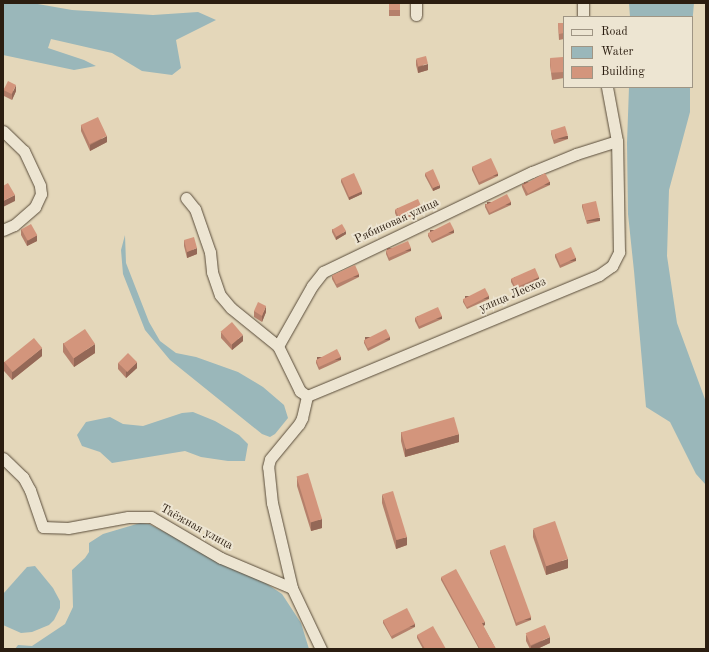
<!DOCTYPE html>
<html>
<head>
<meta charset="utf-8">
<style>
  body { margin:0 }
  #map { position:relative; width:709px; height:652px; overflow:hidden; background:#e4d7ba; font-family:"Old Standard TT",serif }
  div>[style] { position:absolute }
  .water>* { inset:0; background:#9ab7ba }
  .roads { filter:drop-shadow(0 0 1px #594c3a) drop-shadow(0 0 1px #594c3a) }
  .minor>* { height:11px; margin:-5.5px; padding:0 5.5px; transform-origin:5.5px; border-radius:5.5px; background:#ede5d2 }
  .wall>* { inset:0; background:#b5806b; transform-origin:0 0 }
  .shaded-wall>* { inset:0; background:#946857; transform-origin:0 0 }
  .building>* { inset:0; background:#d3957c; transform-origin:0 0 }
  span { translate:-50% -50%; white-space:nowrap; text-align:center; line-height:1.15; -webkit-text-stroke:4px #ede5d2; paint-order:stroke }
  .street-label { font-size:12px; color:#2b1d10 }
  .frame { position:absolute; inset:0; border:4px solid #2b1d10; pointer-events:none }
  .legend { position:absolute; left:563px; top:16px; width:130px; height:72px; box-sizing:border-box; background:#ede5d2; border:1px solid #9f9584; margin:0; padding:5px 7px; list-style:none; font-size:12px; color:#2b1d10 }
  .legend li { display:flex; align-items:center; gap:8px; height:20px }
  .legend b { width:20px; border:1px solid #9f9584 }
</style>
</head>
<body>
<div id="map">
  <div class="water">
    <div style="clip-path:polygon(3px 3px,32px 3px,72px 10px,153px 15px,198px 12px,216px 20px,176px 40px,181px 68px,172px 75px,142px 71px,112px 53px,51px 39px,48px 48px,84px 60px,96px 66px,74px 70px,3px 55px)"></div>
    <div style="clip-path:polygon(629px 3px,694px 3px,692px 26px,692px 17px,630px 17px)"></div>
    <div style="clip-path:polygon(629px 87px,690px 87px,690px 112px,669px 190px,667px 256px,677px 323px,706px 402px,706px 485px,696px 474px,670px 422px,646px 407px,634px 271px,628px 214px,627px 143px)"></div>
    <div style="clip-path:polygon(125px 235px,126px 263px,149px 322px,160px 341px,176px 353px,196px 357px,238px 372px,263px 387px,284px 405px,288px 418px,275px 434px,270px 437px,262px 434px,170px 360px,145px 330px,123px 274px,121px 250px)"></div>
    <div style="clip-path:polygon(193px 412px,215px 421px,239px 435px,248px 444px,245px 461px,228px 461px,201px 457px,185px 451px,112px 463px,100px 452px,82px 446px,77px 435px,86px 422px,110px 417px,123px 424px,143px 426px,182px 413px)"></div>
    <div style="clip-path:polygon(140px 523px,149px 524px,267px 584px,282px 594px,301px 623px,309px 649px,15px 649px,18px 645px,32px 646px,65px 624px,73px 607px,72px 570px,85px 558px,89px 552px,89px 543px,103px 534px)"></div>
    <div style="clip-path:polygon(35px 566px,53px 588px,60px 601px,60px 608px,54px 620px,49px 625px,32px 632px,21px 633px,3px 625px,3px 594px,27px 567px)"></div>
  </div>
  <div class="roads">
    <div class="minor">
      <div style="left:416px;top:3px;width:12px;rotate:90deg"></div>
      <div style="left:583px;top:3px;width:14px;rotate:90deg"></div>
      <div style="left:3px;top:131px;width:29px;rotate:44deg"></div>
      <div style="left:24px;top:151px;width:38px;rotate:65deg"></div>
      <div style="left:40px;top:186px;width:8px;rotate:83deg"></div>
      <div style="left:41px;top:194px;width:14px;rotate:115deg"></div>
      <div style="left:35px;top:207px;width:28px;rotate:139deg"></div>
      <div style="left:14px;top:225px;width:12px;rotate:156deg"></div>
      <div style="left:186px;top:198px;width:14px;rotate:51deg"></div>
      <div style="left:195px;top:209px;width:46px;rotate:70.8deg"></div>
      <div style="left:210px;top:252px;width:20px;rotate:84deg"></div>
      <div style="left:212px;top:272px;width:24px;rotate:71deg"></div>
      <div style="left:220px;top:295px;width:17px;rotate:50deg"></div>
      <div style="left:231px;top:308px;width:60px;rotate:39deg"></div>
      <div style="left:307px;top:396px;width:316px;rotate:-22.5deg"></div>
      <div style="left:599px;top:275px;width:16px;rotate:-35deg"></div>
      <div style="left:612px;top:266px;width:16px;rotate:-63deg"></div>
      <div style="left:619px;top:252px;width:111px;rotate:-91deg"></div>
      <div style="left:617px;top:141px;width:55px;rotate:-100.5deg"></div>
      <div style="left:307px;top:396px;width:9px;rotate:-144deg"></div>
      <div style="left:300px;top:391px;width:50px;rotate:-116.1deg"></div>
      <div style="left:278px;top:346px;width:69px;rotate:-60.5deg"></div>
      <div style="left:312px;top:286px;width:18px;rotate:-52deg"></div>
      <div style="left:323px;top:272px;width:232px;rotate:-25.6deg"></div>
      <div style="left:532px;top:172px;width:48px;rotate:-22.2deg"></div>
      <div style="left:576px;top:154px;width:43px;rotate:-17.6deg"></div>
      <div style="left:3px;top:458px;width:28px;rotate:44deg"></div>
      <div style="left:23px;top:477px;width:15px;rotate:62deg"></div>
      <div style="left:30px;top:490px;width:39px;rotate:71deg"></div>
      <div style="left:43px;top:527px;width:25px;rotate:2deg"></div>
      <div style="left:68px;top:528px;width:61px;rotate:-10.4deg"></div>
      <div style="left:128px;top:517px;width:23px"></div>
      <div style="left:151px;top:517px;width:81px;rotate:30.4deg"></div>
      <div style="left:221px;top:558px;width:77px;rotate:22.9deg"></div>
      <div style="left:292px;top:588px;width:87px;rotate:-103.2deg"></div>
      <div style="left:272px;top:503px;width:36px;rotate:-96deg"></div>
      <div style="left:268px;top:467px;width:8px;rotate:-76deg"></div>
      <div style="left:270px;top:459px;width:45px;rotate:-50.4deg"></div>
      <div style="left:299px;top:424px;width:7px;rotate:-63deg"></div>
      <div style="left:302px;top:418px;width:23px;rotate:-77deg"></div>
      <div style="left:292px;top:588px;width:68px;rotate:64.6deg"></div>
    </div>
  </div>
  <div class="wall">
    <div style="left:389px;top:3px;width:11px;height:13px"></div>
    <div style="clip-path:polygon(558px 23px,564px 23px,564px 39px,559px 40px)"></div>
    <div style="clip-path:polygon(416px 59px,428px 70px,418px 73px,416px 65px)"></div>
    <div style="clip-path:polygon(550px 59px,564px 61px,564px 78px,552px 80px,550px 65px)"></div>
    <div style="clip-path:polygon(4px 90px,16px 91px,12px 100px,4px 96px)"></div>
    <div style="clip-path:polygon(81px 125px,107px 142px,90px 151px,81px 131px)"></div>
    <div style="clip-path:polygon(551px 131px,568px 139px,554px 144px,551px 134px)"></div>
    <div style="clip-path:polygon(472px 167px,498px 176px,479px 185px,472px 170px)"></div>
    <div style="clip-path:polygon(425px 173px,440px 188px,433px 191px,425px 176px)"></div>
    <div style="clip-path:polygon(341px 179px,362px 194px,349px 200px,341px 182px)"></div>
    <div style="clip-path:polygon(522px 184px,550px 185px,526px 196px,522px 187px)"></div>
    <div style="clip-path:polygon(485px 204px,511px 205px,489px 215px,485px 207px)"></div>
    <div style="clip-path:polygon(582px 204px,600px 221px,587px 224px,582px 207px)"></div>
    <div style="clip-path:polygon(395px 210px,422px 211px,399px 222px,395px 213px)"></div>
    <div style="clip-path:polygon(21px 229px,37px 241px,27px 246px,21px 235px)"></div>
    <div style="clip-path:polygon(332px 229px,346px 234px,336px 240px,332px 232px)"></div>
    <div style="clip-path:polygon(428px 233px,454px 233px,432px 243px,428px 236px)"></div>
    <div style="clip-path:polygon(184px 240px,197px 254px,187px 258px,184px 246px)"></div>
    <div style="clip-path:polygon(386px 251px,411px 251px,389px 261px,386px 254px)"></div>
    <div style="clip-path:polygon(555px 254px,576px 261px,560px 268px,555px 257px)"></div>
    <div style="clip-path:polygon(332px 276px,359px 277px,337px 288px,332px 279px)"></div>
    <div style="clip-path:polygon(511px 279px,539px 280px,516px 291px,511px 282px)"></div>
    <div style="clip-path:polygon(463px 299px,489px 299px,467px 309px,463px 302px)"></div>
    <div style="clip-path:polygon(254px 311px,266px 312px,262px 322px,254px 317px)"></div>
    <div style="clip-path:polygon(415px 318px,442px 319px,419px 329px,415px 321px)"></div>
    <div style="clip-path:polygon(221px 332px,243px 341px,232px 350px,221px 338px)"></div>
    <div style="clip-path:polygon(364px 340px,390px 340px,368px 351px,364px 343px)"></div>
    <div style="clip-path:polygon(63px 343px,95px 353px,74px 367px,63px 352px)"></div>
    <div style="clip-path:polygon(42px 356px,12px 380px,4px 371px,4px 362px)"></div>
    <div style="clip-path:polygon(316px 360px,341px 360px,319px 370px,316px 363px)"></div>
    <div style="clip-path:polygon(118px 363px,137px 368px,126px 378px,118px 369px)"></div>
    <div style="clip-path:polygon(401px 432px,459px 442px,405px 457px,401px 441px)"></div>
    <div style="clip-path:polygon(297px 477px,322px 528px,311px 531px,297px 486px)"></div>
    <div style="clip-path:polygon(382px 494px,407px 545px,396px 549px,382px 503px)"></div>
    <div style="clip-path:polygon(533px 529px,568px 568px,546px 575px,533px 537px)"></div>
    <div style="clip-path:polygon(490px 550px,531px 620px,516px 626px,490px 553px)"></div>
    <div style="clip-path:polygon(441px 577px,485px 625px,483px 626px,496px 649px,479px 649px,441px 580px)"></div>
    <div style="clip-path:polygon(383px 620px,415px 627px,392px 639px,383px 623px)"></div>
    <div style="clip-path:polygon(417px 635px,446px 649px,423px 649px,417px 638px)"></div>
    <div style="clip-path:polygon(526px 635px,550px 643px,537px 649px,530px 649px,526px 641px)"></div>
  </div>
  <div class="shaded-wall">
    <div style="clip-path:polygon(428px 64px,428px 70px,418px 73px,418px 67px)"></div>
    <div style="clip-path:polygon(16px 85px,16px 91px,12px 100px,12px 94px)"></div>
    <div style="clip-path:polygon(107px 136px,107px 142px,90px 151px,90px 145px)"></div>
    <div style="left:568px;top:136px;width:3px;height:15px;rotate:90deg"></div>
    <div style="left:498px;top:173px;width:3px;height:21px;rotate:90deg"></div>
    <div style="left:550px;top:182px;width:3px;height:26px;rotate:90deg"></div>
    <div style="clip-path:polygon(440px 185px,440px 188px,433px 191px,433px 188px)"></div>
    <div style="clip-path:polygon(362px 191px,362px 194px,349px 200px,349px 197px)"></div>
    <div style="clip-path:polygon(15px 195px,15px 201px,3px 207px,3px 201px)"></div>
    <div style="left:511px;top:202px;width:3px;height:24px;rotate:90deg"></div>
    <div style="left:422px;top:208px;width:3px;height:25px;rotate:90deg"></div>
    <div style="left:600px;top:218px;width:3px;height:13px;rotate:90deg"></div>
    <div style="left:454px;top:230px;width:3px;height:24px;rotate:90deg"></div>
    <div style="clip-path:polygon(346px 231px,346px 234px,336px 240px,336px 237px)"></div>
    <div style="clip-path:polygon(37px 235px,37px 241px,27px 246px,27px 240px)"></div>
    <div style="clip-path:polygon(197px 248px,197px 254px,187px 258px,187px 252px)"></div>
    <div style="left:411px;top:248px;width:3px;height:24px;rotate:90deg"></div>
    <div style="left:576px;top:258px;width:3px;height:17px;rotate:90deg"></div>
    <div style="left:359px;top:274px;width:3px;height:25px;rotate:90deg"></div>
    <div style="left:539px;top:277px;width:3px;height:25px;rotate:90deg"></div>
    <div style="left:489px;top:296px;width:3px;height:24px;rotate:90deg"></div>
    <div style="clip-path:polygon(266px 306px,266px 312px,262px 322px,262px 316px)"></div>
    <div style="left:442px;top:316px;width:3px;height:25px;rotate:90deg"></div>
    <div style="clip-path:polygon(243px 335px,243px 341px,232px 350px,232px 344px)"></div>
    <div style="left:390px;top:337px;width:3px;height:25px;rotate:90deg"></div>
    <div style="clip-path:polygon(95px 344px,95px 353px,74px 367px,74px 358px)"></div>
    <div style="clip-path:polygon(42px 348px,42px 356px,12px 380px,12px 372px)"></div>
    <div style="left:341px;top:357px;width:3px;height:24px;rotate:90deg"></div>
    <div style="clip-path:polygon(137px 362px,137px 368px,126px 378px,126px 372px)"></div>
    <div style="left:4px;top:422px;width:9px;height:1px;rotate:90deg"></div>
    <div style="clip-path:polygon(459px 434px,459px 442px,405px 457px,405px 448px)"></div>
    <div style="clip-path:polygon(322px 519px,322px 528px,311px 531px,311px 522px)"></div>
    <div style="clip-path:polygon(407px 537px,407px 545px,396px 549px,396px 540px)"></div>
    <div style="clip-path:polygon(568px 559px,568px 568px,546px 575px,546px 566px)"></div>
    <div style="left:531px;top:617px;width:3px;height:16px;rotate:90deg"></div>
    <div style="clip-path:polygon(485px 622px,485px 625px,482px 626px,482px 623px)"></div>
    <div style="left:415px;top:624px;width:3px;height:26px;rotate:90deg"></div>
    <div style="clip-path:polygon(550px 637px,550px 643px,537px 649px,531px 649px,531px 646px)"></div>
  </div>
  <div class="building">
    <div style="left:389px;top:3px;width:11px;height:7px"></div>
    <div style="clip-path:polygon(558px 23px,564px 23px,564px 33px,559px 34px)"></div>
    <div style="left:426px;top:56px;width:8px;height:10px;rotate:76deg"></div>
    <div style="left:563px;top:57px;width:15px;height:13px;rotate:86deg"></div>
    <div style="left:8px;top:81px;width:9px;height:10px;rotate:27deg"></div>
    <div style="left:98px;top:117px;width:21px;height:19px;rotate:65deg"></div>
    <div style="left:565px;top:126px;width:10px;height:15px;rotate:73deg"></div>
    <div style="left:491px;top:158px;width:17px;height:21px;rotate:65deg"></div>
    <div style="clip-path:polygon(433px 169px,440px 185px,433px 188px,425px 173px)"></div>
    <div style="left:354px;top:173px;width:20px;height:14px;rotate:66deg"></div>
    <div style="left:545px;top:173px;width:10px;height:25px;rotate:61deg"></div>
    <div style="clip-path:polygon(8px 183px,15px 195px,3px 201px,3px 186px)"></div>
    <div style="left:507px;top:194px;width:9px;height:24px;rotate:63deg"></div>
    <div style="left:418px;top:199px;width:10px;height:25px;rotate:66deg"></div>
    <div style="left:596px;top:201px;width:17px;height:14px;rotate:77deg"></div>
    <div style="left:450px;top:222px;width:9px;height:25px;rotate:63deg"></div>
    <div style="left:31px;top:224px;width:13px;height:11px;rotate:61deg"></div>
    <div style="left:342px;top:224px;width:8px;height:11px;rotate:60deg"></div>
    <div style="clip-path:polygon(194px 237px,197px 248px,187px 252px,184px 240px)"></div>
    <div style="left:408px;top:241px;width:8px;height:24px;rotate:67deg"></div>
    <div style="left:571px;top:247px;width:12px;height:17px;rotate:66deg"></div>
    <div style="left:355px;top:265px;width:10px;height:25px;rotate:66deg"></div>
    <div style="left:535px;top:268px;width:10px;height:26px;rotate:66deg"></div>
    <div style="left:485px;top:288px;width:9px;height:25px;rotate:63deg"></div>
    <div style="clip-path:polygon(258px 302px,266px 306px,262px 316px,254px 311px)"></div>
    <div style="left:438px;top:307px;width:10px;height:25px;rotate:66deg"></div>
    <div style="left:232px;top:322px;width:17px;height:15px;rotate:50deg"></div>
    <div style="left:85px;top:329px;width:18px;height:26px;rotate:56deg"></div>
    <div style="left:386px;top:329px;width:9px;height:25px;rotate:63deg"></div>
    <div style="left:34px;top:338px;width:13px;height:38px;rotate:51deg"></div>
    <div style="clip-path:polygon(337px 349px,341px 357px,319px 367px,316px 360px)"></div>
    <div style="left:128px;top:353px;width:13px;height:14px;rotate:45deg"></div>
    <div style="left:454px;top:417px;width:18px;height:55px;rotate:74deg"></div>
    <div style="left:308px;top:473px;width:48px;height:12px;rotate:73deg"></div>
    <div style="left:393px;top:491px;width:48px;height:11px;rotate:73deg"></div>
    <div style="left:555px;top:521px;width:40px;height:23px;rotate:71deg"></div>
    <div style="left:505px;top:545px;width:77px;height:16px;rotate:70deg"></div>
    <div style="clip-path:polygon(456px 569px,485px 622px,482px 623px,496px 649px,480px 649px,441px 577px)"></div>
    <div style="left:407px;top:608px;width:18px;height:27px;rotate:63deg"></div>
    <div style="left:545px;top:625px;width:13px;height:21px;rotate:67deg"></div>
    <div style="clip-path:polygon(433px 626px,446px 649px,425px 649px,417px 635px)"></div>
  </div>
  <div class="street-label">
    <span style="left:397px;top:222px;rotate:-25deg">Рябиновая улица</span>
    <span style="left:513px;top:296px;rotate:-23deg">улица Лесхоз</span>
    <span style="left:196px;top:528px;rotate:29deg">Таёжная улица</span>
  </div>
  <div class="frame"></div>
  <ul class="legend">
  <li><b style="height:5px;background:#ede5d2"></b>Road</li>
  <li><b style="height:11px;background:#9ab7ba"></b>Water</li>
  <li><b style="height:11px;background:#d3957c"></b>Building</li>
  </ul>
</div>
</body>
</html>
